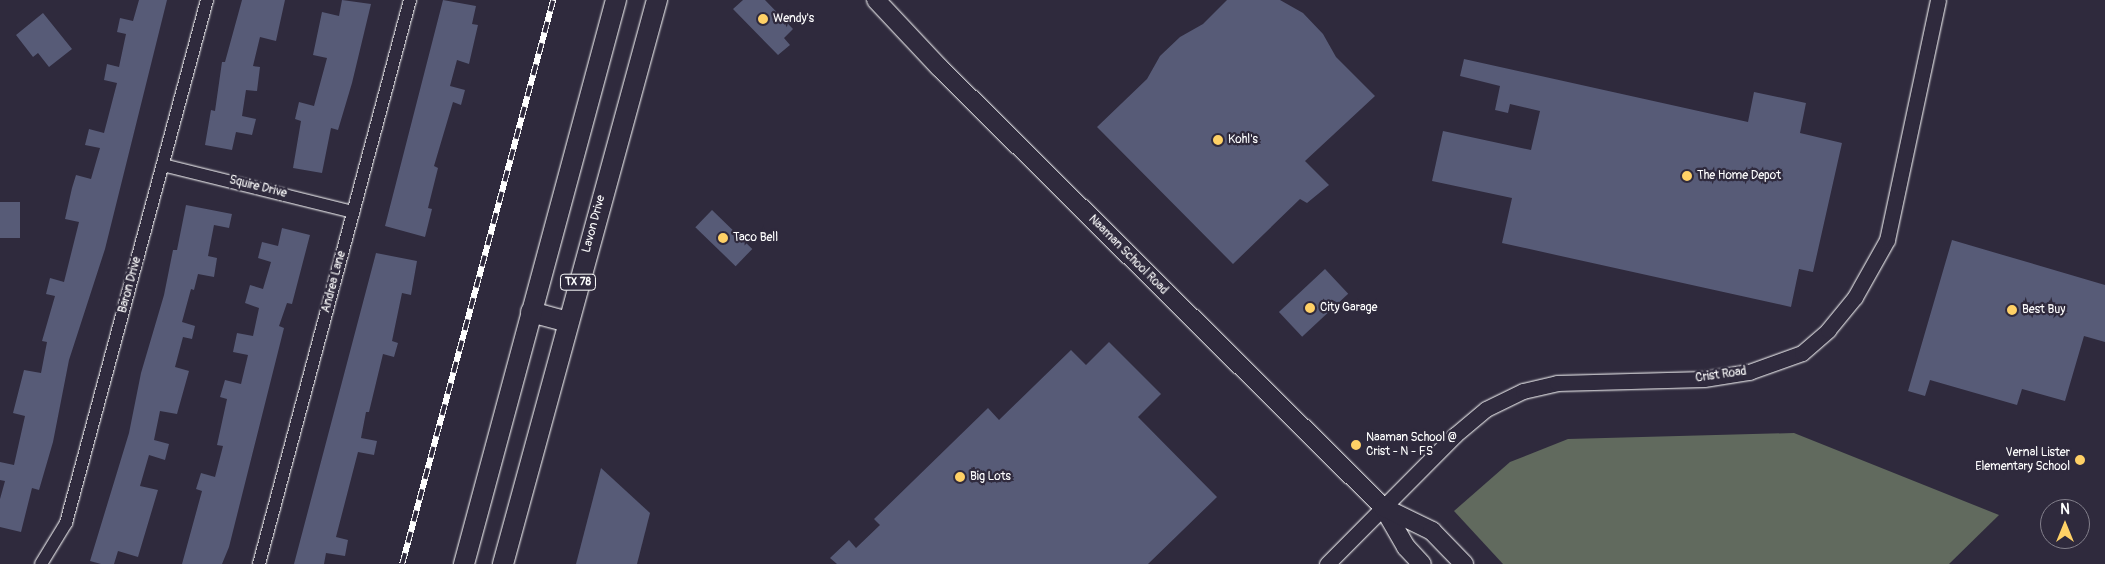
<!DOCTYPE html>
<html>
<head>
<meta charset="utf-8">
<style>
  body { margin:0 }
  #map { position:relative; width:2105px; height:564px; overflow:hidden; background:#2f2a3d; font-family:Pangolin,sans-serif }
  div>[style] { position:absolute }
  .green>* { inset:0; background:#616a5e }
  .building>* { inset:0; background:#575b77; transform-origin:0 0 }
  .roads { filter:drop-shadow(0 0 1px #fff) drop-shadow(0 0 1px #fff) }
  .minor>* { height:12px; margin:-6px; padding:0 6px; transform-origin:6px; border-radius:6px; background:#2f2a3d }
  .tertiary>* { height:15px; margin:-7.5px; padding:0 7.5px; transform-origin:7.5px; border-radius:7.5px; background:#2f2a3d }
  .secondary>* { height:18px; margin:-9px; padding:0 9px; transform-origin:9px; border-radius:9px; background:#2f2a3d }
  .primary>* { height:20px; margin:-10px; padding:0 10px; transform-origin:10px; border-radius:10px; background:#2f2a3d }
  .rail>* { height:5.5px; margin-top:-2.75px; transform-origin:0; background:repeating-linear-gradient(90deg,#2f2a3d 0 11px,#fff 0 22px); box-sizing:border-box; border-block:1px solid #fff }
  .dots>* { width:14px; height:14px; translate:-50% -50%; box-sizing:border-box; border:2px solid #2f2a3d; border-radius:50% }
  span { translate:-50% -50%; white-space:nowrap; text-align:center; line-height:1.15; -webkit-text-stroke:4.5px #2f2a3d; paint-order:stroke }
  .shield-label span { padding:1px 4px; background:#2f2a3d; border:1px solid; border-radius:4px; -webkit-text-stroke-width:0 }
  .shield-label { font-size:11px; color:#fff; font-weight:700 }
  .poi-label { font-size:12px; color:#fff }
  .left { translate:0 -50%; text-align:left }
  .right { translate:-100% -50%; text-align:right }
  .street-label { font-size:12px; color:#fff }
  .north { position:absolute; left:2040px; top:499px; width:50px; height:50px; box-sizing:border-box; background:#2f2a3d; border:1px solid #827f8b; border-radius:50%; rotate:0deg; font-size:14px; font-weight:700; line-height:20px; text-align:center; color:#fff }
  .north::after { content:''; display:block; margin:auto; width:18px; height:22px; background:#ffd166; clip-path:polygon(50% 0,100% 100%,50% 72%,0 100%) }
</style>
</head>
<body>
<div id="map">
  <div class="green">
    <div style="clip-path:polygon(1794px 433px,1999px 515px,1949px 564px,1503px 564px,1454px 511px,1510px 462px,1568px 439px)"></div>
  </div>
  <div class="building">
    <div style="clip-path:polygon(139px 0,167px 0,105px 249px,69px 360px,53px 442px,39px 490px,32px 488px,21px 532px,0 527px,0 499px,5px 481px,0 480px,0 462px,14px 465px,25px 416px,13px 413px,24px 370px,41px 373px,47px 342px,42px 341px,55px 296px,46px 294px,50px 278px,64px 282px,79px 222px,65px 219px,72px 188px,76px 175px,91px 179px,100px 148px,85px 145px,89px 129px,104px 133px,117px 83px,104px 80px,107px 64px,119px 67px,126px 34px,117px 32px,120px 18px,133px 21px)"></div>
    <div style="clip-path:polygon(242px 0,285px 0,276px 41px,260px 37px,253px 66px,260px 67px,257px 91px,246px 90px,242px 116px,256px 119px,252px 135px,236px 132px,232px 150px,205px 145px,211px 110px,215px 111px,222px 62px,225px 62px)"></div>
    <div style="clip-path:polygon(342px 0,371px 4px,352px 83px,338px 130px,331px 128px,322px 173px,293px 168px,301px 121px,295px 119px,299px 102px,314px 106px,327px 58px,313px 55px,322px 12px,339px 16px)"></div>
    <div style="clip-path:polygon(443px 0,476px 6px,472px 24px,478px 25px,469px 64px,457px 60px,450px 86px,465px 90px,461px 105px,453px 102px,434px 166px,438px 168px,428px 208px,432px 209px,425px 237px,385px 226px)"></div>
    <div style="clip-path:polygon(743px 0,765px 0,793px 29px,784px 38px,790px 45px,778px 55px,733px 9px)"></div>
    <div style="clip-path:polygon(1227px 0,1280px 0,1303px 13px,1323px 34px,1336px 57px,1375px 96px,1305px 161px,1329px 185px,1307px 203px,1300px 199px,1233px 264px,1097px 127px,1147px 79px,1160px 56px,1180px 37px,1203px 24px)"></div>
    <div style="clip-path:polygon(43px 13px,72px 49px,49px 67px,38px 53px,33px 57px,16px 35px)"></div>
    <div style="clip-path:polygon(1464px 59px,1748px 122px,1754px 92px,1806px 103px,1800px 133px,1842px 143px,1813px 272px,1799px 269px,1791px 307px,1502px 243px,1512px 198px,1432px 181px,1443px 131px,1531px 150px,1540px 111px,1510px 104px,1508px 113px,1495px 110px,1500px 86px,1460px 76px)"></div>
    <div style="left:0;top:202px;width:20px;height:36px"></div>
    <div style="clip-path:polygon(186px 205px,232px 214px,229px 228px,214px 225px,208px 256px,217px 258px,214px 277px,198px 274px,194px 290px,191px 289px,182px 322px,195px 326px,192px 339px,183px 337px,175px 367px,189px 371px,177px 414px,160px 411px,154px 440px,169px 444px,165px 460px,149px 455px,140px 486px,158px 490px,138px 557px,118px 551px,114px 564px,101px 564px,90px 561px,129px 433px,141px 373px,164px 295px,173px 250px,177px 250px)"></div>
    <div style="left:712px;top:210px;width:56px;height:24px;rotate:44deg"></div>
    <div style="clip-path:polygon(282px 228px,310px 235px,292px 304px,287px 303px,279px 326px,284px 328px,229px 547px,222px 564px,182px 564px,202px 491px,196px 489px,201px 473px,215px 477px,223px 446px,217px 445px,227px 399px,220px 397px,225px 380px,241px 384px,248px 355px,233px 352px,237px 333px,253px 336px,259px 308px,245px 303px,250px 285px,263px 289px,271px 262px,258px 258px,262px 242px,278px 246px)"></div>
    <div style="clip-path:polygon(1952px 240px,2105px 285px,2105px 342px,2084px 336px,2065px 401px,2022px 389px,2017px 405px,1930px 380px,1925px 396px,1908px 391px)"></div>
    <div style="clip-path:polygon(376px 253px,417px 261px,411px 295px,402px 293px,392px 341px,398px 343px,394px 357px,383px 354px,369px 412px,366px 412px,361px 438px,377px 441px,374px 455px,358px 452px,336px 537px,348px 540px,345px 556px,326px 553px,324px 564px,294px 564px)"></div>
    <div style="left:1325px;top:269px;width:34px;height:63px;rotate:47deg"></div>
    <div style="clip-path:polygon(1109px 342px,1161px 394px,1138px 417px,1217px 497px,1148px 564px,837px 564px,830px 558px,849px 540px,856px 548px,880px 525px,874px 519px,988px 408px,999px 420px,1071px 350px,1086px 365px)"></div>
    <div style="clip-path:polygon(601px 468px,650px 513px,637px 564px,576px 564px)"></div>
  </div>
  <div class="roads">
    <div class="minor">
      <div style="left:163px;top:165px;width:196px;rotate:13.9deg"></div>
      <div style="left:41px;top:564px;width:48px;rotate:-58.6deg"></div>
      <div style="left:66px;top:523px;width:542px;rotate:-74.91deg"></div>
      <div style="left:259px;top:564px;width:584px;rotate:-75.01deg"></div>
    </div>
    <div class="tertiary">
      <div style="left:1327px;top:564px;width:182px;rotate:-45.2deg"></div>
      <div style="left:1455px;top:435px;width:40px;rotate:-40deg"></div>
      <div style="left:1486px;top:409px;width:41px;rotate:-25.9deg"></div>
      <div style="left:1523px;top:391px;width:35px;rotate:-13deg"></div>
      <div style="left:1557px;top:383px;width:147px;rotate:-1.6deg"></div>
      <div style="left:1704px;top:379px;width:46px;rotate:-8.8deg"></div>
      <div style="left:1749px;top:372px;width:56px;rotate:-19.7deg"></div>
      <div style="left:1802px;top:353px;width:35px;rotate:-41deg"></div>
      <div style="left:1828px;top:330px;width:43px;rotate:-50.7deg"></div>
      <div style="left:1855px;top:297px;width:65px;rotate:-60.7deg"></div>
      <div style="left:1887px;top:240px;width:245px;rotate:-78deg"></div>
    </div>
    <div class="secondary">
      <div style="left:876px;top:0;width:92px;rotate:46.8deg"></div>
      <div style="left:939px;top:67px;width:625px;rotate:44.74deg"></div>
      <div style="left:1383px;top:507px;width:46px;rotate:60.1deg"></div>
      <div style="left:1406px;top:547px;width:23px;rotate:47deg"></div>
      <div style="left:1383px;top:507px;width:55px;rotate:26.1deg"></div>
      <div style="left:1432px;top:531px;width:46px;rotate:45.9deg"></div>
    </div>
    <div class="primary">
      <div style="left:531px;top:312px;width:38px;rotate:15deg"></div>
      <div style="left:464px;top:564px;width:584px;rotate:-74.92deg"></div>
      <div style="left:503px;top:564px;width:585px;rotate:-74.73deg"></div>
    </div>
  </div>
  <div class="rail">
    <div style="left:402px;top:564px;width:584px;rotate:-75.01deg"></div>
  </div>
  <div class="dots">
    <div style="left:763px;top:19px;background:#ffd166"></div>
    <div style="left:1218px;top:140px;background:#ffd166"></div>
    <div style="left:1687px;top:176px;background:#ffd166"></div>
    <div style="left:723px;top:238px;background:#ffd166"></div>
    <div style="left:1310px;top:308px;background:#ffd166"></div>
    <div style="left:2012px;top:310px;background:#ffd166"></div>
    <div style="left:1356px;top:445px;background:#ffd166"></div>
    <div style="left:2080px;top:460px;background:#ffd166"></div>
    <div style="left:960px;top:477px;background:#ffd166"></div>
  </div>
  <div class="shield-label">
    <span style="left:578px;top:282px">TX 78</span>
  </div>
  <div class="poi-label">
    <span class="left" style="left:773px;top:19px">Wendy's</span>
    <span class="left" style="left:1228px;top:140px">Kohl's</span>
    <span class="left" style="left:1697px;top:176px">The Home Depot</span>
    <span class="left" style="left:733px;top:238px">Taco Bell</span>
    <span class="left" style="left:1320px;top:308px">City Garage</span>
    <span class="left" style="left:2022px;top:310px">Best Buy</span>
    <span class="left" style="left:1366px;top:445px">Naaman School @<br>Crist - N - FS</span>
    <span class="right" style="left:2070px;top:460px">Vernal Lister<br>Elementary School</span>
    <span class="left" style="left:970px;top:477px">Big Lots</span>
  </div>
  <div class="street-label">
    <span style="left:258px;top:187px;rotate:14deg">Squire Drive</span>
    <span style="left:594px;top:224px;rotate:-75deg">Lavon Drive</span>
    <span style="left:1128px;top:255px;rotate:45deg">Naaman School Road</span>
    <span style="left:334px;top:282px;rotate:-75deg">Andrea Lane</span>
    <span style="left:130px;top:285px;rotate:-75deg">Baron Drive</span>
    <span style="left:1721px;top:375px;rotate:-8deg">Crist Road</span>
  </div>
  <div class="north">N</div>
</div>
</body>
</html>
